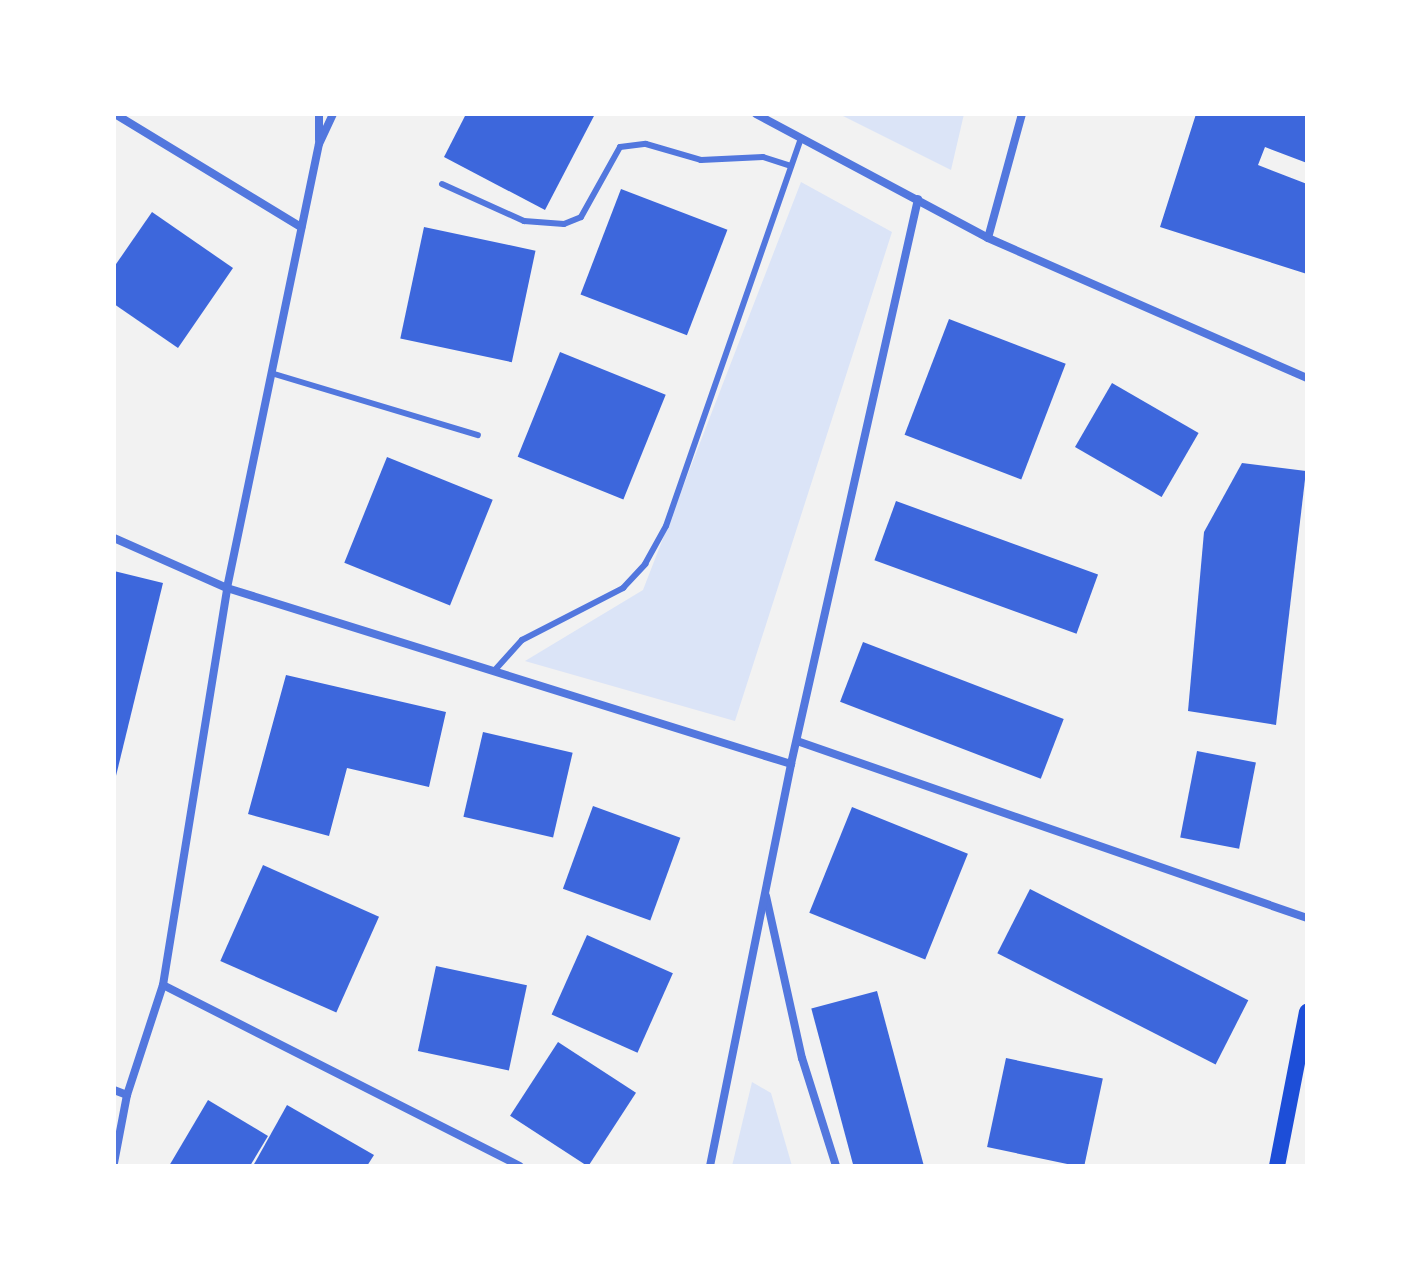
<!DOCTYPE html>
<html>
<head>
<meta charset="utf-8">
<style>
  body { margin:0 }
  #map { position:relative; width:1421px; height:1280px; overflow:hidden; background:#f2f2f2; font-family:Figtree,sans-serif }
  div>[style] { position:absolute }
  .green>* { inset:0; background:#dbe4f7 }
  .building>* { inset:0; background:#3d67dc; transform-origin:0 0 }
  .service>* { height:6px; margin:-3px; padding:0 3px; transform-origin:3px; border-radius:3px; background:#5277de }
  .minor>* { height:8px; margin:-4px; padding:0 4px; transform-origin:4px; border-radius:4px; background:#5277de }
  .secondary>* { height:16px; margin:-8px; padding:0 8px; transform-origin:8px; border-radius:8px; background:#1d4ed8 }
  span { translate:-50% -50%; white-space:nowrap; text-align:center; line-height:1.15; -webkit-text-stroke:8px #fff; paint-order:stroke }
  .frame { position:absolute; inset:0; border:116px solid #fff; pointer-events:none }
</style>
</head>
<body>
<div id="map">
  <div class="green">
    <div style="clip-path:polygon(839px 114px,964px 114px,951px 170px)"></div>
    <div style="clip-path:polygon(801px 182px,892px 232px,735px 721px,525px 661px,643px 590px)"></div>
    <div style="clip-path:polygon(752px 1082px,771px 1093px,792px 1166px,732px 1166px)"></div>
  </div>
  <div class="building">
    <div style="clip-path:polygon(466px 114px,595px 114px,545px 210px,444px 157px)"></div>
    <div style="clip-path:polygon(1196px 114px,1307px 114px,1307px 163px,1265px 147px,1258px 165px,1307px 184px,1307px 274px,1160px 227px)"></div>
    <div style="left:621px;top:189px;width:114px;height:113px;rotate:21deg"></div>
    <div style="clip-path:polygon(152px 212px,233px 268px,178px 348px,114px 304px,114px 267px)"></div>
    <div style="left:424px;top:227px;width:114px;height:114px;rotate:12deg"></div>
    <div style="left:949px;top:319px;width:125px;height:124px;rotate:21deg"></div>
    <div style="left:560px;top:352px;width:114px;height:113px;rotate:22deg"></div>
    <div style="left:1112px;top:383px;width:100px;height:74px;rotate:30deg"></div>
    <div style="left:387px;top:457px;width:114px;height:114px;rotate:22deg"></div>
    <div style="clip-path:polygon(1242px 463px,1306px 471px,1276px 725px,1188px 711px,1204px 532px)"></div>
    <div style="left:896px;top:501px;width:215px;height:63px;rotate:20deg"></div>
    <div style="clip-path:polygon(114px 571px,163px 583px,115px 780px,114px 780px)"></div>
    <div style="left:863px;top:642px;width:215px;height:64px;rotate:21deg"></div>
    <div style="clip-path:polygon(286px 675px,446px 712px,429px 787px,347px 768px,329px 836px,248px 814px)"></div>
    <div style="left:483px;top:732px;width:92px;height:87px;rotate:13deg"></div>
    <div style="left:1197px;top:751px;width:60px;height:88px;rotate:11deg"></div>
    <div style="left:593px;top:806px;width:93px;height:88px;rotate:20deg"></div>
    <div style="left:852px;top:807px;width:125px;height:114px;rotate:22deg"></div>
    <div style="left:263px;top:865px;width:127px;height:105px;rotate:24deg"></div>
    <div style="left:1030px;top:889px;width:245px;height:72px;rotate:27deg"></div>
    <div style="left:587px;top:935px;width:94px;height:87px;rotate:24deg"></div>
    <div style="left:436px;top:966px;width:93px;height:87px;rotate:12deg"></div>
    <div style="left:877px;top:991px;width:181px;height:68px;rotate:75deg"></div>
    <div style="left:558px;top:1042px;width:93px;height:88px;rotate:33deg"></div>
    <div style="left:1006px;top:1058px;width:99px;height:91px;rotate:12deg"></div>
    <div style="clip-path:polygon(208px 1100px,268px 1136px,250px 1166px,169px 1166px)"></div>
    <div style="clip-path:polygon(287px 1105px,374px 1155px,367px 1166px,253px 1166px)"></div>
  </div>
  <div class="service">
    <div style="left:442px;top:184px;width:90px;rotate:24.3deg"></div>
    <div style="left:524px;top:221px;width:40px;rotate:4.3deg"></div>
    <div style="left:564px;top:224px;width:18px;rotate:-22deg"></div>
    <div style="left:581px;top:217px;width:80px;rotate:-60.9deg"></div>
    <div style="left:620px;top:147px;width:26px;rotate:-7deg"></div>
    <div style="left:646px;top:144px;width:57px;rotate:16.2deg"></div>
    <div style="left:701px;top:160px;width:62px;rotate:-2.8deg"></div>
    <div style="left:763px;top:157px;width:29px;rotate:18deg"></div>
    <div style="left:271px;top:373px;width:216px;rotate:16.7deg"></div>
    <div style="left:494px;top:671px;width:42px;rotate:-47.9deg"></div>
    <div style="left:522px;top:640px;width:114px;rotate:-27.2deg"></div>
    <div style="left:623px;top:588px;width:33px;rotate:-47deg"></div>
    <div style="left:645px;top:564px;width:43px;rotate:-61.1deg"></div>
    <div style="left:666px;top:526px;width:411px;rotate:-70.8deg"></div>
  </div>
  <div class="minor">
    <div style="left:115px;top:114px;width:218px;rotate:31.3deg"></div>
    <div style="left:319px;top:114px;width:26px;rotate:90deg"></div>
    <div style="left:756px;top:114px;width:263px;rotate:28.1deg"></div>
    <div style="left:988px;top:238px;width:348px;rotate:23.7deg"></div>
    <div style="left:988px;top:238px;width:129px;rotate:-74.7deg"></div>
    <div style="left:114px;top:538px;width:124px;rotate:23.9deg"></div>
    <div style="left:227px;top:588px;width:591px;rotate:17.33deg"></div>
    <div style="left:797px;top:741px;width:540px;rotate:19.14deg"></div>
    <div style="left:766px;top:896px;width:166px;rotate:77.5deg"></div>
    <div style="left:802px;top:1058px;width:113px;rotate:72.5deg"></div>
    <div style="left:163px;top:985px;width:400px;rotate:26.9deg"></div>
    <div style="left:114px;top:1090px;width:14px;rotate:21deg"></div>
    <div style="left:114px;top:1163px;width:69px;rotate:-79.2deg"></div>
    <div style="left:127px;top:1095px;width:116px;rotate:-71.9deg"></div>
    <div style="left:163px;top:985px;width:402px;rotate:-80.8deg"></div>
    <div style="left:227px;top:588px;width:453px;rotate:-78.3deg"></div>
    <div style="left:319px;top:144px;width:33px;rotate:-65deg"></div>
    <div style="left:710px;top:1166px;width:410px;rotate:-78.6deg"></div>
    <div style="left:791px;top:764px;width:579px;rotate:-77.33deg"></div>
  </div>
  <div class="secondary">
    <div style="left:1277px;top:1166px;width:157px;rotate:-79deg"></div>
  </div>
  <div class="frame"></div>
</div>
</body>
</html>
